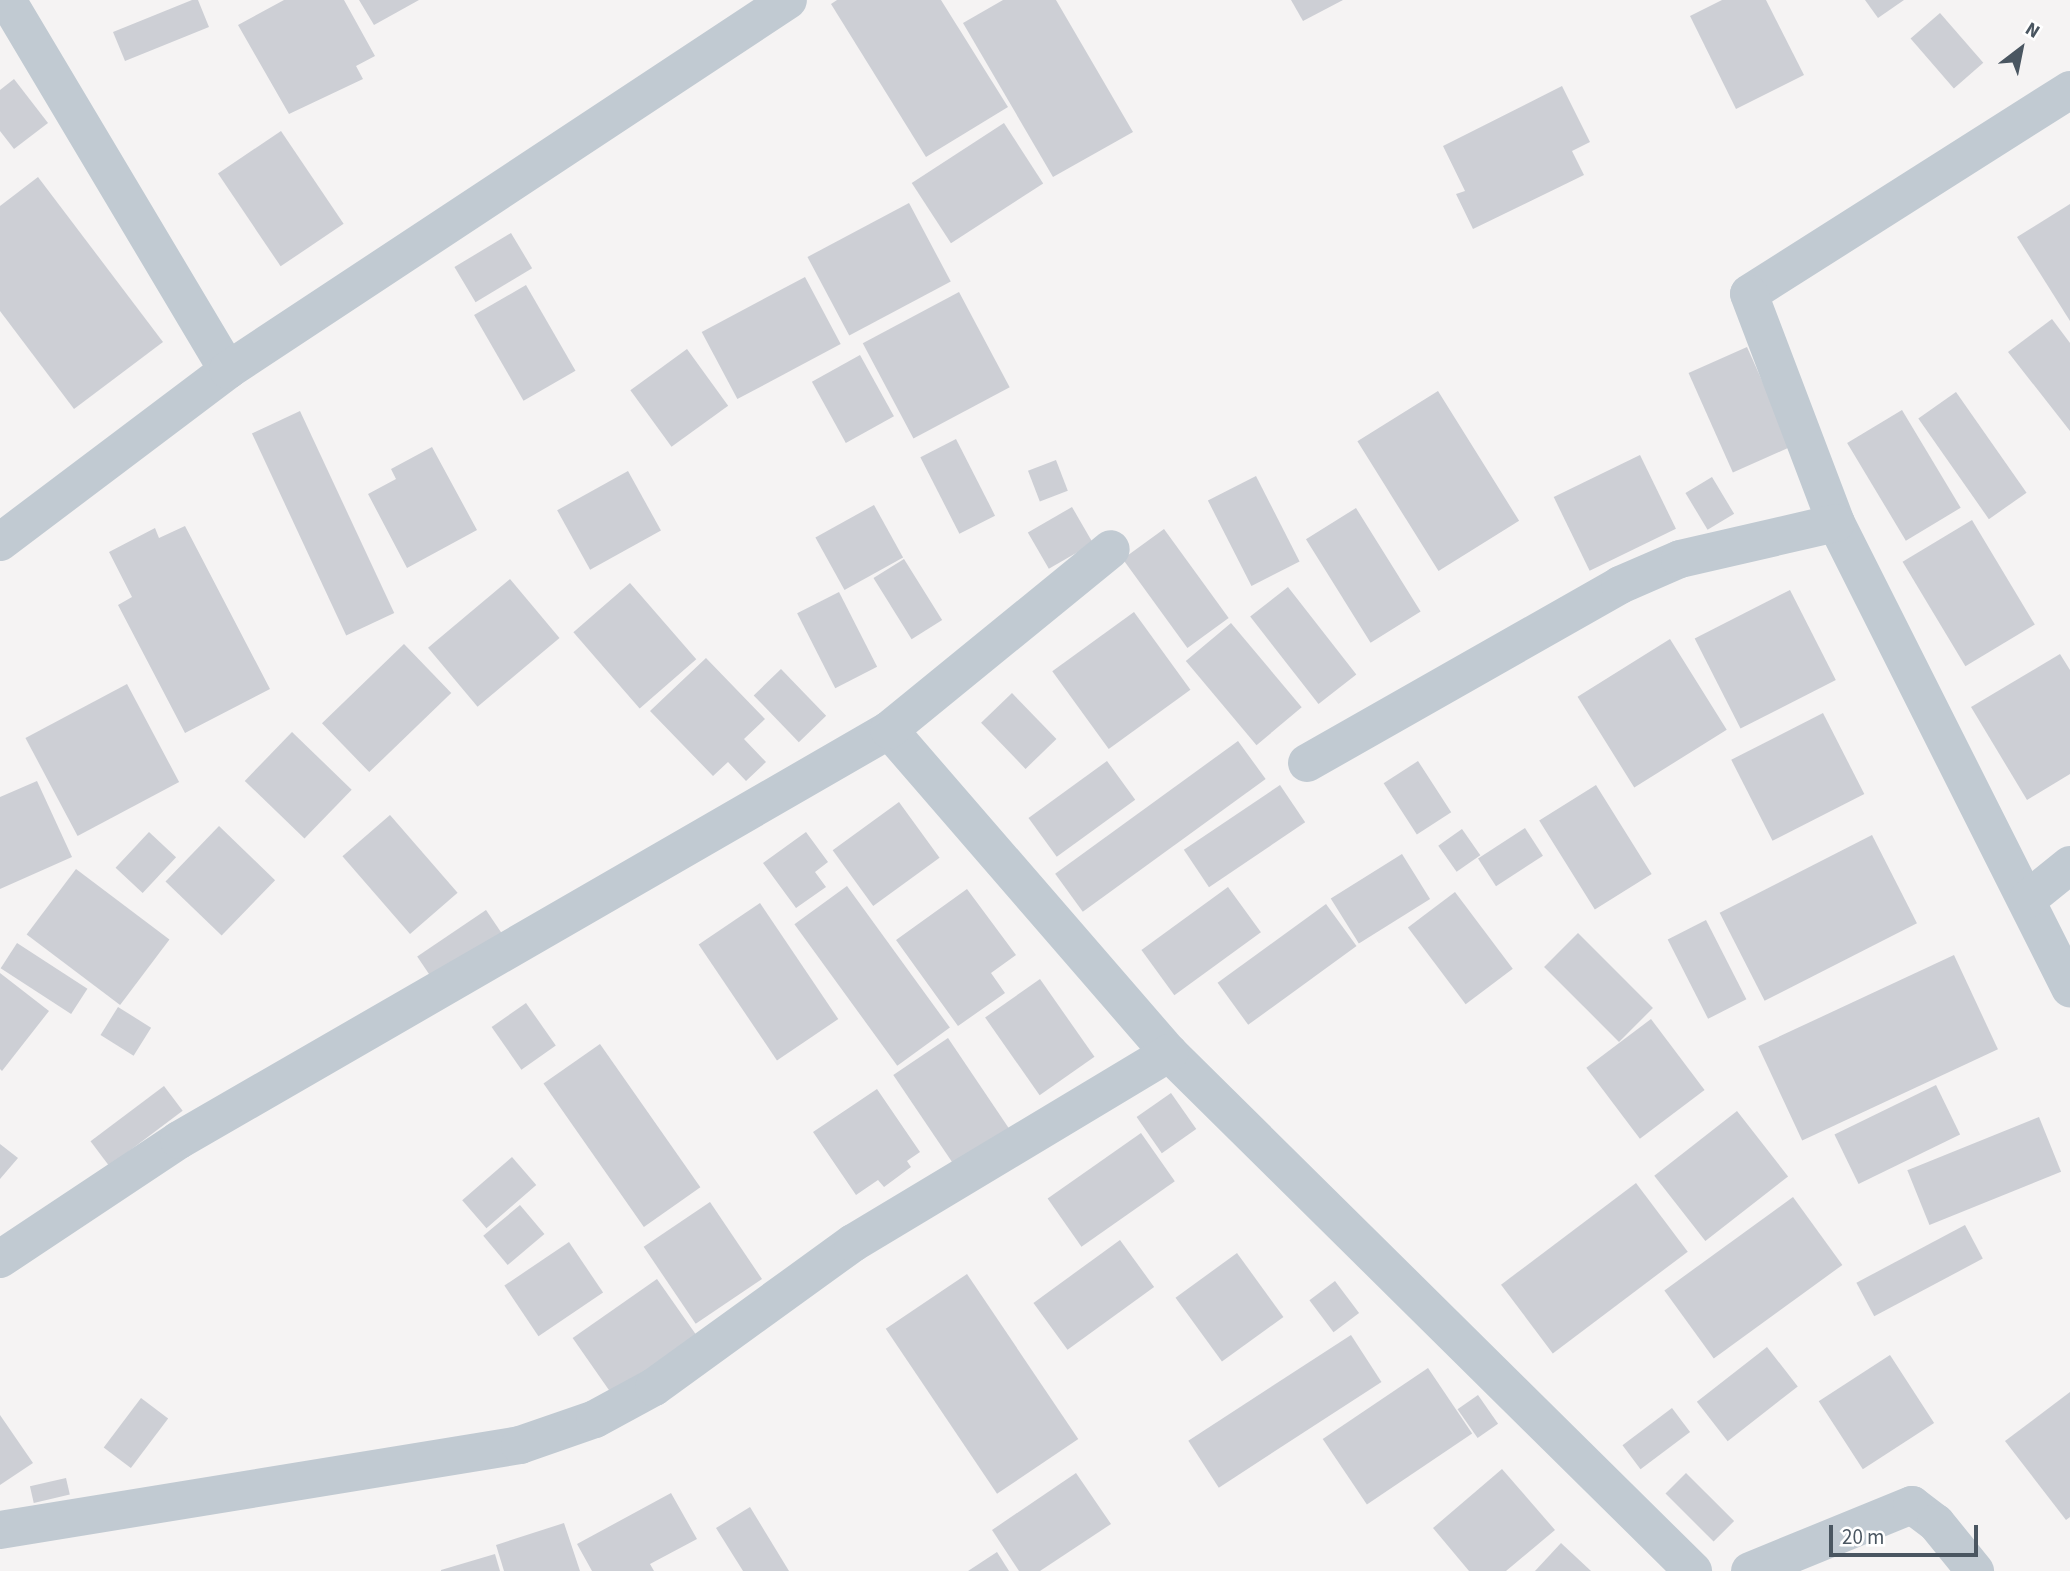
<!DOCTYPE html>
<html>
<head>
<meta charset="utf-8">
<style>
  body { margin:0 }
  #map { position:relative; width:2070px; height:1571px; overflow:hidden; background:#f5f3f3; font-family:"Source Sans 3",sans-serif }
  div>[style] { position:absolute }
  .building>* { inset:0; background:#cdcfd5; transform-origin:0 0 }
  .minor>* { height:38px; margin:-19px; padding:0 19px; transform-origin:19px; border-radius:19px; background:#c1cad2 }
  span { translate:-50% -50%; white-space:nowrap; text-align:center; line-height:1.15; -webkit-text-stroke:6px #fff; paint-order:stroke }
  .north { position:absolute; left:1986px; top:14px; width:70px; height:70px; -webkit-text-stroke:5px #fff; paint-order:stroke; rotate:32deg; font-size:19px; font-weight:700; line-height:28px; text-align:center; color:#4a5661 }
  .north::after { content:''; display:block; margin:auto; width:24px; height:32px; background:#4a5661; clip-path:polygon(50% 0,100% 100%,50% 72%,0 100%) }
  .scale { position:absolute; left:1829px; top:1525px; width:149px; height:32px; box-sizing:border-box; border:4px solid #4a5661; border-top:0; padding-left:9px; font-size:21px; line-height:24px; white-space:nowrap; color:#4a5661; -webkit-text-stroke:5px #fff; paint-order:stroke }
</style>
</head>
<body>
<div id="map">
  <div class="building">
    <div style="clip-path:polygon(192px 0,198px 0,209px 27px,125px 61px,113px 32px)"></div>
    <div style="clip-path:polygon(284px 0,344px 0,375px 56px,356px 66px,363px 79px,289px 114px,238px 25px)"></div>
    <div style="clip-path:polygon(359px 0,419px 0,374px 25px)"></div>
    <div style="clip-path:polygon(837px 0,941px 0,1008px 107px,926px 157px,831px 4px)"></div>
    <div style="clip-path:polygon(1003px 0,1056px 0,1133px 132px,1053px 177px,963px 23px)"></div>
    <div style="clip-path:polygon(1291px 0,1343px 0,1303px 21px)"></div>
    <div style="clip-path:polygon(1722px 0,1766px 0,1804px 75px,1736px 109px,1690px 16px)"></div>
    <div style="clip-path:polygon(1865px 0,1904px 0,1878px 18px)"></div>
    <div style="left:1940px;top:13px;width:66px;height:39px;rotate:49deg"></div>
    <div style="clip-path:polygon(14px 79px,48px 123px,14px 149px,0 131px,0 90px)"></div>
    <div style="clip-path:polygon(1562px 86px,1590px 142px,1572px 151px,1584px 175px,1473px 229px,1456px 194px,1465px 191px,1443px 146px)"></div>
    <div style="left:1004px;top:123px;width:72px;height:110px;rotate:57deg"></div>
    <div style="left:281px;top:131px;width:112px;height:76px;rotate:56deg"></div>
    <div style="clip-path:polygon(38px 177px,163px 342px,74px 409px,0 311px,0 206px)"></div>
    <div style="left:909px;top:203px;width:89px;height:115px;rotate:62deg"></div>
    <div style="clip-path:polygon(2070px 204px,2070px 321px,2017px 237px)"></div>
    <div style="left:511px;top:233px;width:41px;height:66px;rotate:59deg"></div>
    <div style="left:805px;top:277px;width:76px;height:117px;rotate:62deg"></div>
    <div style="left:526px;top:285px;width:99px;height:60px;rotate:60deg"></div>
    <div style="left:959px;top:292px;width:108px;height:109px;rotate:62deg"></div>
    <div style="clip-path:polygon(2052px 319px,2070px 343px,2070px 431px,2008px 352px)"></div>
    <div style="left:1747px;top:347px;width:109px;height:64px;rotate:66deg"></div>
    <div style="left:687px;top:349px;width:70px;height:70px;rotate:54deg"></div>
    <div style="left:860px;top:355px;width:70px;height:55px;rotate:61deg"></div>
    <div style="left:1438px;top:391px;width:153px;height:95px;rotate:58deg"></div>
    <div style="left:1956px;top:392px;width:123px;height:46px;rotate:55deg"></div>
    <div style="left:1902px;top:410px;width:114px;height:64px;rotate:59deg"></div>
    <div style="left:300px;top:411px;width:223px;height:53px;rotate:65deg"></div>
    <div style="left:956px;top:439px;width:86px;height:40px;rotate:63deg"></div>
    <div style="clip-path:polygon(432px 447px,477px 530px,407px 568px,368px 494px,396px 479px,391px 469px)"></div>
    <div style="left:1640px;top:455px;width:82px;height:96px;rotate:64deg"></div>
    <div style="left:1056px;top:460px;width:33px;height:30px;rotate:69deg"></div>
    <div style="left:628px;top:471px;width:68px;height:81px;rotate:61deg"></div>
    <div style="left:1256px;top:476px;width:96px;height:54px;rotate:63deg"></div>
    <div style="left:1712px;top:477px;width:43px;height:31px;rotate:59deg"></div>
    <div style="left:874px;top:505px;width:60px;height:67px;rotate:61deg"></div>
    <div style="left:1072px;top:507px;width:42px;height:51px;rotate:60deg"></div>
    <div style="left:1356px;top:508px;width:122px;height:59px;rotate:58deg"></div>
    <div style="left:1972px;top:520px;width:122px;height:81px;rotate:59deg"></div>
    <div style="clip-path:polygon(185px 526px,270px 689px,185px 733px,118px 605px,132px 597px,109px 552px,155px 528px,159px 538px)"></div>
    <div style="left:1164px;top:529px;width:110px;height:51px;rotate:54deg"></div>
    <div style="left:904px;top:559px;width:72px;height:36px;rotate:58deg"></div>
    <div style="left:510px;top:579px;width:77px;height:107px;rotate:50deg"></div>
    <div style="left:630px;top:583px;width:101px;height:75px;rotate:49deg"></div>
    <div style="left:1288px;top:587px;width:111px;height:48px;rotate:52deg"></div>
    <div style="left:1790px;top:590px;width:101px;height:107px;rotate:63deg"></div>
    <div style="left:839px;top:592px;width:84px;height:47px;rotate:63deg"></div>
    <div style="left:1134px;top:612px;width:96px;height:101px;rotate:54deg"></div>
    <div style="left:1231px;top:623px;width:110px;height:59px;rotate:50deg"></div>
    <div style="left:1670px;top:639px;width:107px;height:109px;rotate:58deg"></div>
    <div style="left:404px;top:644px;width:68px;height:114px;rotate:46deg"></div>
    <div style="clip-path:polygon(2060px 654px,2070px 670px,2070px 774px,2027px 800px,1971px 707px)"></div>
    <div style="clip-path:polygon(706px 658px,765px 719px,744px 739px,766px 762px,746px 781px,728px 762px,713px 776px,650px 711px)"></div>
    <div style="left:781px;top:669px;width:65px;height:38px;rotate:46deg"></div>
    <div style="left:127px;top:684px;width:111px;height:115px;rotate:62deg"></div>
    <div style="left:1012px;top:693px;width:64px;height:43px;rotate:46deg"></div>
    <div style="left:1823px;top:713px;width:91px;height:103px;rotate:63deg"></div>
    <div style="left:292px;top:732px;width:83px;height:68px;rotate:44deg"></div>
    <div style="left:1238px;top:741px;width:47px;height:226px;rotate:54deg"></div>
    <div style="left:1107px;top:761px;width:48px;height:97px;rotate:54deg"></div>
    <div style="left:1418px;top:761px;width:61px;height:41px;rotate:57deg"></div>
    <div style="clip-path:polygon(37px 781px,72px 857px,0 889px,0 797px)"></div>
    <div style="left:1280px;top:785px;width:45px;height:116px;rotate:56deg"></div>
    <div style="left:1596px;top:785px;width:105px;height:67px;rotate:58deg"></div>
    <div style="left:899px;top:802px;width:69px;height:82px;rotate:54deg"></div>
    <div style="left:390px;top:815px;width:103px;height:63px;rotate:49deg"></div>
    <div style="left:219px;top:826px;width:78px;height:77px;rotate:44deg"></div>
    <div style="left:1525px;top:828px;width:33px;height:56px;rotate:57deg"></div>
    <div style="left:1462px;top:829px;width:32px;height:29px;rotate:55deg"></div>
    <div style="left:149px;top:832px;width:37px;height:49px;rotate:43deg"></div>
    <div style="clip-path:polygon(806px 832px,828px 862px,815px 872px,826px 887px,796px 908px,763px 863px)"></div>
    <div style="left:1872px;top:835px;width:99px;height:171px;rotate:63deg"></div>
    <div style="left:1402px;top:854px;width:53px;height:84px;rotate:58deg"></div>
    <div style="left:76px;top:869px;width:117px;height:82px;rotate:37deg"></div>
    <div style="left:847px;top:886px;width:175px;height:65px;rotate:54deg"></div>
    <div style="left:1228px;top:887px;width:56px;height:107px;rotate:54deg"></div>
    <div style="clip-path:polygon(967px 889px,1016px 955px,991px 973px,1005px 993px,958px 1026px,896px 940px)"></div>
    <div style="left:1455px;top:892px;width:96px;height:59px;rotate:53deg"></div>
    <div style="left:760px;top:903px;width:140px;height:74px;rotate:56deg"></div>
    <div style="left:1326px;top:904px;width:52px;height:134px;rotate:54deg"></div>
    <div style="left:486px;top:910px;width:32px;height:83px;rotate:56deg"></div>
    <div style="left:1706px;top:920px;width:89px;height:43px;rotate:63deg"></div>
    <div style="left:1578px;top:933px;width:106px;height:48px;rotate:45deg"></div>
    <div style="left:17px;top:943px;width:84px;height:30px;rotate:33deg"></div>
    <div style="left:1954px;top:955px;width:104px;height:216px;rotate:65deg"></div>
    <div style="clip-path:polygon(0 973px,49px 1011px,2px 1071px,0 1069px)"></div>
    <div style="left:1040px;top:979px;width:95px;height:67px;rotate:55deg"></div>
    <div style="left:526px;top:1003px;width:52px;height:42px;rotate:55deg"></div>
    <div style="left:118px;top:1007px;width:39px;height:33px;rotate:32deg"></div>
    <div style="left:1651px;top:1019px;width:89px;height:81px;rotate:53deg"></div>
    <div style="left:948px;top:1038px;width:110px;height:66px;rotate:56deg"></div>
    <div style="left:600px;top:1044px;width:175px;height:69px;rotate:55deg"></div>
    <div style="left:1936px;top:1085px;width:55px;height:113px;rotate:64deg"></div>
    <div style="left:164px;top:1086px;width:31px;height:92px;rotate:53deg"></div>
    <div style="clip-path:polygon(877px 1089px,920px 1152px,907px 1161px,911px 1167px,884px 1187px,878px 1180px,856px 1195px,813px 1132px)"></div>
    <div style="left:1171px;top:1093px;width:44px;height:42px;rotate:55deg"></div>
    <div style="left:1737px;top:1111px;width:83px;height:105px;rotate:52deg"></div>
    <div style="left:2039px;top:1117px;width:59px;height:142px;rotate:68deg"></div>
    <div style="left:1141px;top:1133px;width:59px;height:114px;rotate:55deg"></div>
    <div style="clip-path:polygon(0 1144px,18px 1158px,0 1179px)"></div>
    <div style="left:512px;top:1157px;width:37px;height:66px;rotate:49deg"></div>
    <div style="left:1636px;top:1183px;width:86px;height:169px;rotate:53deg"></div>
    <div style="left:1793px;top:1197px;width:84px;height:159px;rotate:54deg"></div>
    <div style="left:710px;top:1202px;width:93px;height:80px;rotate:56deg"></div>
    <div style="left:520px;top:1205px;width:38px;height:48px;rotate:50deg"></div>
    <div style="left:1965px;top:1225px;width:38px;height:123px;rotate:62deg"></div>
    <div style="left:1120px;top:1240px;width:58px;height:107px;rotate:54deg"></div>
    <div style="left:569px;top:1242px;width:61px;height:78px;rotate:56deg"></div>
    <div style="left:1237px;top:1253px;width:79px;height:76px;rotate:54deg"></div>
    <div style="left:967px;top:1274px;width:199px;height:98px;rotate:56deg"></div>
    <div style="left:657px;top:1279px;width:77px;height:103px;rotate:55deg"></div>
    <div style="left:1335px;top:1281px;width:40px;height:32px;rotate:53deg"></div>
    <div style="left:1351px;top:1335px;width:56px;height:194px;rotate:57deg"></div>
    <div style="left:1767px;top:1347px;width:50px;height:89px;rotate:52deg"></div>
    <div style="left:1890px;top:1355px;width:81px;height:85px;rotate:57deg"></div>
    <div style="left:1428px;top:1368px;width:79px;height:127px;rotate:56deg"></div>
    <div style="clip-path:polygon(2070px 1392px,2070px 1517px,2066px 1520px,2005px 1441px)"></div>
    <div style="left:1478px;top:1395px;width:35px;height:25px;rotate:55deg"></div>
    <div style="left:141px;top:1398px;width:34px;height:62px;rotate:37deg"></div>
    <div style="left:1672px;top:1408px;width:30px;height:62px;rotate:53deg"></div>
    <div style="clip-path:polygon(0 1415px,33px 1463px,0 1485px)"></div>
    <div style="clip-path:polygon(1502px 1469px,1555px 1530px,1506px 1571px,1469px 1571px,1433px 1528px)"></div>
    <div style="clip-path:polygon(1076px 1473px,1111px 1524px,1040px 1571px,1019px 1571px,992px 1530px)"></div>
    <div style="left:1686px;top:1473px;width:68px;height:29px;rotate:45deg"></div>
    <div style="left:66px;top:1478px;width:17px;height:37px;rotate:77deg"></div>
    <div style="clip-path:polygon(671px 1493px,697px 1539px,650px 1564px,654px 1571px,592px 1571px,577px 1544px)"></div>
    <div style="clip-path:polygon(750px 1507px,789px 1571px,743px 1571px,716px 1528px)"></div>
    <div style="clip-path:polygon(564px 1523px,580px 1571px,504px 1571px,496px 1545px)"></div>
    <div style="clip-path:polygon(1561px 1543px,1591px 1571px,1535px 1571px)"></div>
    <div style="clip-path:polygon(997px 1552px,1009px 1571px,968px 1571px)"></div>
    <div style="clip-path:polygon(495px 1554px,500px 1571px,441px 1571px,441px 1570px)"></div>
  </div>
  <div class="minor">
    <div style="left:7px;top:0;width:431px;rotate:59.2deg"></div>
    <div style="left:2070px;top:90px;width:380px;rotate:147.6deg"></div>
    <div style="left:1749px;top:294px;width:245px;rotate:69.2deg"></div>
    <div style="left:1836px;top:523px;width:521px;rotate:63.29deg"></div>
    <div style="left:0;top:542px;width:286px;rotate:-37deg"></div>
    <div style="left:228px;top:370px;width:671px;rotate:-33.45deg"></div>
    <div style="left:889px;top:730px;width:427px;rotate:49.1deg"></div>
    <div style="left:1169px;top:1053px;width:737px;rotate:44.67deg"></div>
    <div style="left:1307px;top:763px;width:360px;rotate:-29.6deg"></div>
    <div style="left:1620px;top:585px;width:65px;rotate:-23.4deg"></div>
    <div style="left:1680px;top:559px;width:160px;rotate:-13deg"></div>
    <div style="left:2028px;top:899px;width:54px;rotate:-39deg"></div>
    <div style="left:0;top:1259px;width:215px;rotate:-33.6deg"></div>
    <div style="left:179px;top:1140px;width:820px;rotate:-30deg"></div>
    <div style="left:889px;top:730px;width:286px;rotate:-39.2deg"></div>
    <div style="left:0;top:1530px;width:527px;rotate:-9.28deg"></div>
    <div style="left:520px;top:1445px;width:79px;rotate:-19.1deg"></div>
    <div style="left:595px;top:1419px;width:67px;rotate:-28.5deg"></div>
    <div style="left:654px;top:1387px;width:246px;rotate:-35.9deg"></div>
    <div style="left:853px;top:1243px;width:369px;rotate:-31deg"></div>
    <div style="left:1750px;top:1571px;width:175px;rotate:-22.2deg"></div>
    <div style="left:1912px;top:1505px;width:30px;rotate:37deg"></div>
    <div style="left:1936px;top:1523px;width:62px;rotate:50.9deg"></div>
  </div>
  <div class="north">N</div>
  <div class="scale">20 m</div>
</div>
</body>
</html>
